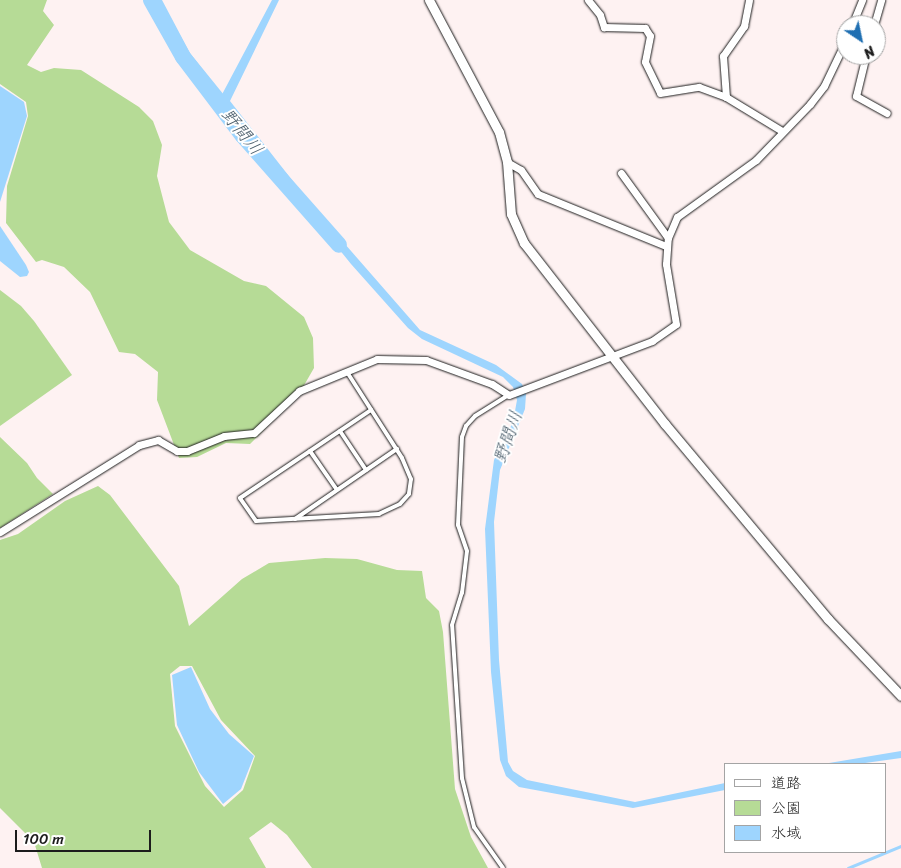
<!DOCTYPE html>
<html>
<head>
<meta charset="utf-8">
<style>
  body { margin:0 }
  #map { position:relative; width:901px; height:868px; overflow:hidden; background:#fef2f2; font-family:Sriracha,"Klee One",sans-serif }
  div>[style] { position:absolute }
  .green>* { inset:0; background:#b6db96 }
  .water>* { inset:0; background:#9ed5fe }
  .stream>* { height:2.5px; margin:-1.25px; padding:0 1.25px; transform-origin:1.25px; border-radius:1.25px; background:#9ed5fe }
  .river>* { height:16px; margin:-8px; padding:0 8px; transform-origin:8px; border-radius:8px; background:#9ed5fe }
  .roads { filter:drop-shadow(0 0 1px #1c1c1c) drop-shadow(0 0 1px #1c1c1c) }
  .service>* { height:4px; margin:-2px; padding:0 2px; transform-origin:2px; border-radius:2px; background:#fff }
  .minor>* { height:7px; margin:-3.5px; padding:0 3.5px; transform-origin:3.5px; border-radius:3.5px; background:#fff }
  .tertiary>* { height:9px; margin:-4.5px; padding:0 4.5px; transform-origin:4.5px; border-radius:4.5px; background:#fff }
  span { translate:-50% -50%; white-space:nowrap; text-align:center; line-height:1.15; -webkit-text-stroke:4px #fff; paint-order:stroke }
  .water-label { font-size:18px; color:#4a5d6b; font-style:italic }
  .legend { position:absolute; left:724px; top:763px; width:162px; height:90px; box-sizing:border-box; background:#fff; border:1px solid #a4a4a4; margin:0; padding:6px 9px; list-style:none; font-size:15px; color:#1c1c1c }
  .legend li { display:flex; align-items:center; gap:10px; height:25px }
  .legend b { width:25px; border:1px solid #a4a4a4 }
  .north { position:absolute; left:836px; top:15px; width:50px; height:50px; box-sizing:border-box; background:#fff; border:1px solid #a4a4a4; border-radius:50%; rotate:146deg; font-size:14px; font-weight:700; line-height:20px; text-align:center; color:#1c1c1c }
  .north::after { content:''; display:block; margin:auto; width:18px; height:22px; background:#1f6fb2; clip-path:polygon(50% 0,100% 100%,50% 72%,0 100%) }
  .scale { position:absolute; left:15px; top:830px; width:136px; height:22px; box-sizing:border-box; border:2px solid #1c1c1c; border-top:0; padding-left:6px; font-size:15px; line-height:18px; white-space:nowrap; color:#1c1c1c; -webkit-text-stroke:4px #fff; paint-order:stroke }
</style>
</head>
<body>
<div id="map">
  <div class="green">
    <div style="clip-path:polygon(0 0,47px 0,43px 11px,54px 25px,27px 65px,41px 72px,54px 68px,81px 70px,139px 107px,153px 121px,162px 145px,157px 176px,169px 222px,190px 250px,244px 281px,266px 286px,304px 317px,313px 338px,314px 368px,299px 394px,250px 444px,226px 443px,197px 457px,179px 458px,157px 400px,158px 372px,135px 354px,119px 352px,90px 292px,64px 267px,42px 260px,36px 262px,6px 223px,7px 186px,28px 116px,26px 102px,0 84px)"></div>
    <div style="clip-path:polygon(0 290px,21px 306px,34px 321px,72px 375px,0 426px)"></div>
    <div style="clip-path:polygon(0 437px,27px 463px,37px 478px,53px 494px,0 528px)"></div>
    <div style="clip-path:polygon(evenodd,98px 486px,110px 495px,179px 586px,189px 626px,242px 579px,269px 563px,325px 558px,357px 559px,397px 570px,422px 571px,426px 598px,439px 611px,443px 632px,455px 789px,471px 837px,488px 868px,312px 868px,287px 835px,271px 822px,249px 838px,266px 868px,42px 868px,34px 842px,0 808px,0 540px,18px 534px,65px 501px,98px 486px,180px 666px,192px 666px,221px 720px,255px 756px,243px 790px,224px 807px,205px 786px,175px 726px,170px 674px,180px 666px)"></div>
  </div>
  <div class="water">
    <div style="clip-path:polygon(155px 0,162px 0,190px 53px,224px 95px,273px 0,279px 0,230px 101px,317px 212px,420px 330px,496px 365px,522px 384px,526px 394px,525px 409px,500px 470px,494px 522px,499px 660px,508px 762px,513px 771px,527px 780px,635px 802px,725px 783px,725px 790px,633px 808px,519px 787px,506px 776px,500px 760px,491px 672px,485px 529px,494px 460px,513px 422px,517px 400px,513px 387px,503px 377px,422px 339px,408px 328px,351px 264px,221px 103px,184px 56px)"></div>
    <div style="clip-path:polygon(0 86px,24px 102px,27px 116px,0 202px)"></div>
    <div style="clip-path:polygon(0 226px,26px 265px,29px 272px,27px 276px,20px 277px,0 261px)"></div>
    <div style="clip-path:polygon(191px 667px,210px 709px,229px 734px,254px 756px,241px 789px,223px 804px,199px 772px,177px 725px,172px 675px)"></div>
    <div style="clip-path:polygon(901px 751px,901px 758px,858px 764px,823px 764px)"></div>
  </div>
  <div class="stream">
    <div style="left:219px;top:102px;width:115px;rotate:-62.1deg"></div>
    <div style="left:848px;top:868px;width:57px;rotate:-22.5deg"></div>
  </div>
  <div class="river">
    <div style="left:151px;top:0;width:65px;rotate:60.7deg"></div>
    <div style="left:183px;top:57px;width:99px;rotate:52.8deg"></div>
    <div style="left:243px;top:136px;width:145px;rotate:48.6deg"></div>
  </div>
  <div class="roads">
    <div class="service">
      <div style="left:347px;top:372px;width:102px;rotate:57.4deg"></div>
      <div style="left:402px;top:458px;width:23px;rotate:67deg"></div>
      <div style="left:411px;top:479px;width:15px;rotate:98deg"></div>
      <div style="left:409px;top:494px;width:13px;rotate:132deg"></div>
      <div style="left:400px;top:504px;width:23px;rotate:155deg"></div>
      <div style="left:379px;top:514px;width:123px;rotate:176.7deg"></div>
      <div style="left:256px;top:521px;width:28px;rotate:-125deg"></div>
      <div style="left:240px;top:498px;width:158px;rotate:-33.9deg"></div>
      <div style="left:340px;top:431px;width:47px;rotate:56.3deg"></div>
      <div style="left:310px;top:451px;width:47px;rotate:55.3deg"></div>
      <div style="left:295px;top:519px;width:124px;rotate:-34.5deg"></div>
      <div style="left:503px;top:868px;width:50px;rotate:-125.3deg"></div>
      <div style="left:474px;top:827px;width:50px;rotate:-103.8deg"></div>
      <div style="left:462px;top:778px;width:153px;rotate:-93.7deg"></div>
      <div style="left:452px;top:625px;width:34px;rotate:-73deg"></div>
      <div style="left:462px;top:593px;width:42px;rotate:-83.2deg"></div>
      <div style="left:467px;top:551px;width:28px;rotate:-109deg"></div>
      <div style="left:458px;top:525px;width:88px;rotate:-87.4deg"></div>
      <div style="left:462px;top:437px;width:12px;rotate:-70deg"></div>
      <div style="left:466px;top:426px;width:13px;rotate:-48deg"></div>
      <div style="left:475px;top:416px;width:40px;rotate:-32deg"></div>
    </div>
    <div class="minor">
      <div style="left:588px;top:0;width:19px;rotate:51deg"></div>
      <div style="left:600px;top:15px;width:13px;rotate:72deg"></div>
      <div style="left:604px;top:27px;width:41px;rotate:1.4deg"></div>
      <div style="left:645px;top:28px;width:9px;rotate:58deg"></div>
      <div style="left:650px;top:36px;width:26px;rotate:101deg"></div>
      <div style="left:645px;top:62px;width:34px;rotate:64deg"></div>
      <div style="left:660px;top:93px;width:39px;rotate:-9deg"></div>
      <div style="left:699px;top:87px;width:29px;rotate:20deg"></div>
      <div style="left:726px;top:97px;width:66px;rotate:31.3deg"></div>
      <div style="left:852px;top:25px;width:27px;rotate:-68deg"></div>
      <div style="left:874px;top:25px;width:26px;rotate:-74deg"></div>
      <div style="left:866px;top:55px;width:42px;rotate:103.7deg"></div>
      <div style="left:856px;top:96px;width:35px;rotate:29deg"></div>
      <div style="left:726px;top:97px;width:41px;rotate:-94.2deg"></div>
      <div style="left:723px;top:56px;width:37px;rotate:-55deg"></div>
      <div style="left:744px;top:26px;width:26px;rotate:-79deg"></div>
      <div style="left:507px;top:162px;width:16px;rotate:30deg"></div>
      <div style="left:521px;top:170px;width:29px;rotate:55deg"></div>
      <div style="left:538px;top:194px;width:138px;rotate:22.1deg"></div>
      <div style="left:621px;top:173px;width:80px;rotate:54.1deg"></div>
      <div style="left:0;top:532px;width:164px;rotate:-32deg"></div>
      <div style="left:139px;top:445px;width:20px;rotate:-15deg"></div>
      <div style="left:158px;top:440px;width:22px;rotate:30deg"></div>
      <div style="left:177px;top:451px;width:10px"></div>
      <div style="left:187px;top:451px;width:40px;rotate:-22deg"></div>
      <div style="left:224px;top:436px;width:30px;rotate:-6deg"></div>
      <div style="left:254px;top:433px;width:62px;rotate:-43deg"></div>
      <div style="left:299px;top:391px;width:84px;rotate:-22.3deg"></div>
      <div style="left:377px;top:359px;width:49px;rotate:1.2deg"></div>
      <div style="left:426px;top:360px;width:70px;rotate:20deg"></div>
      <div style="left:492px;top:384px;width:20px;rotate:33deg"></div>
      <div style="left:509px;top:395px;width:153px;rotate:-20.7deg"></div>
      <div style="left:652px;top:341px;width:29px;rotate:-35deg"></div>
      <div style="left:676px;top:324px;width:61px;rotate:-99.5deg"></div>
      <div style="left:666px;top:264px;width:26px;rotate:-86deg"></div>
      <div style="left:668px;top:238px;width:23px;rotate:-67deg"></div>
      <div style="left:677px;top:217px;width:97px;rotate:-35.8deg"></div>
      <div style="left:756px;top:160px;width:78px;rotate:-46deg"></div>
      <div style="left:810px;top:104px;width:23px;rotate:-52deg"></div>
      <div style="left:824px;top:86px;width:51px;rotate:-64.4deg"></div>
    </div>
    <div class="tertiary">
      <div style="left:429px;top:0;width:149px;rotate:62.1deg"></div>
      <div style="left:499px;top:132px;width:31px;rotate:75deg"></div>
      <div style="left:507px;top:162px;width:52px;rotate:85.6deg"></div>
      <div style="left:511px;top:214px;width:32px;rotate:66deg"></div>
      <div style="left:524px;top:243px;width:229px;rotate:52.1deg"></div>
      <div style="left:665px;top:424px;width:254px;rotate:50.1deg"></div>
      <div style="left:828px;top:619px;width:106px;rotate:46.5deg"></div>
    </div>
  </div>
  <div class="water-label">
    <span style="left:242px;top:132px;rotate:51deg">野間川</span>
    <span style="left:508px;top:437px;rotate:-71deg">野間川</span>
  </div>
  <ul class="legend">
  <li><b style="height:6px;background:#fff"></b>道路</li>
  <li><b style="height:14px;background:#b6db96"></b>公園</li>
  <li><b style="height:14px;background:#9ed5fe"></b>水域</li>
  </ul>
  <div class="north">N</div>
  <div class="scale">100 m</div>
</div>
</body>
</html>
